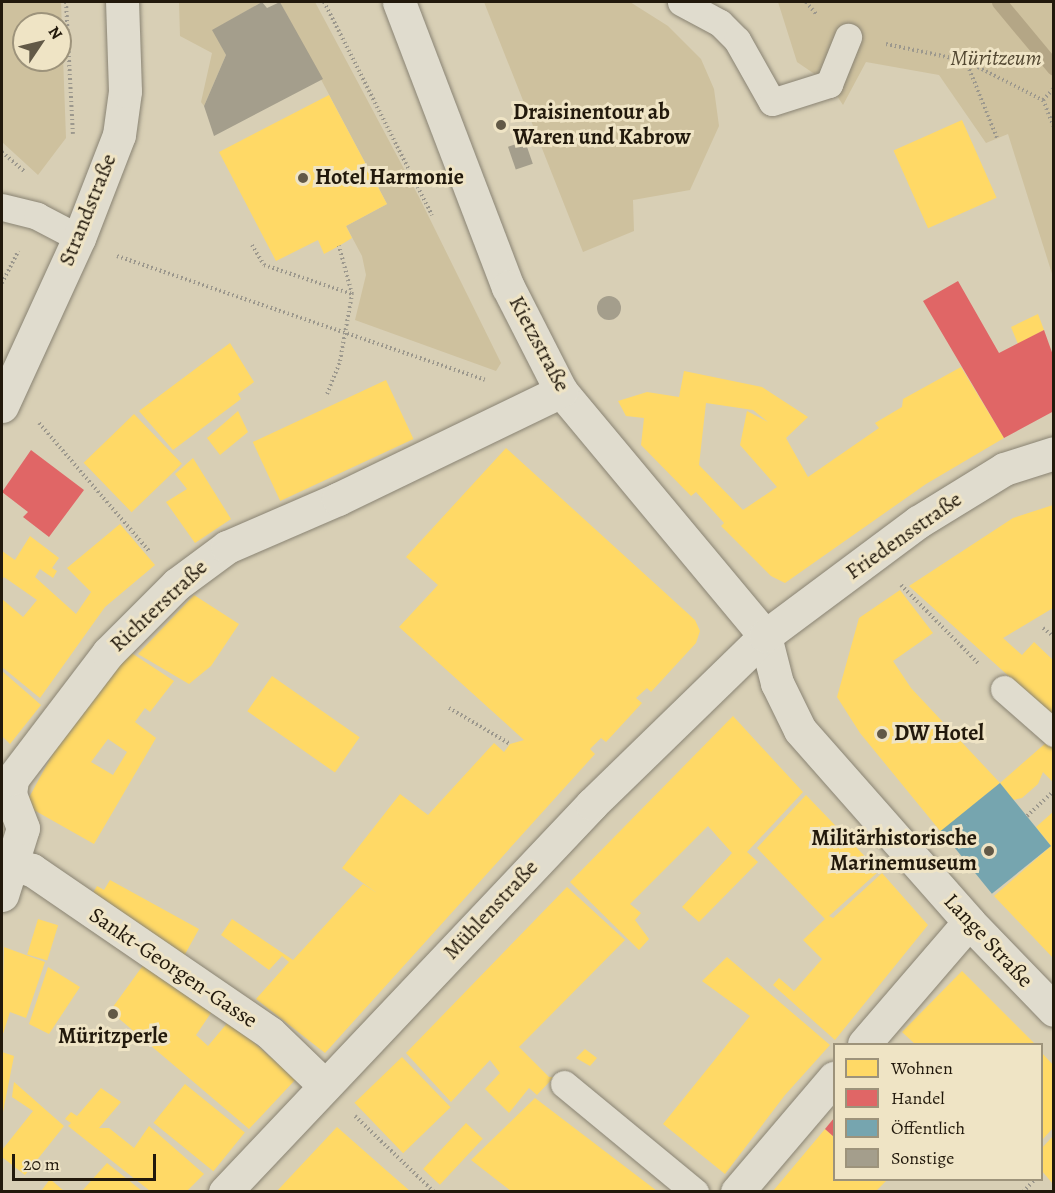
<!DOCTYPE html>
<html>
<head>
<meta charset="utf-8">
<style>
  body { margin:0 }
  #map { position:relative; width:1055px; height:1193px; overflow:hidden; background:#d8cfb5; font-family:Alegreya,serif }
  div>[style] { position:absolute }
  .green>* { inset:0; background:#cec19e }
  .homes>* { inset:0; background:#ffd966; transform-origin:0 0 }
  .shops>* { inset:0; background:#e06666 }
  .public>* { inset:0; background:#76a5af; transform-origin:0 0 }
  .stream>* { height:15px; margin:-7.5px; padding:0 7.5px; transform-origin:7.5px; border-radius:7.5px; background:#b4a686 }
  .building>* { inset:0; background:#a49e8c; transform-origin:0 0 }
  .round { border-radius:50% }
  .path>* { height:4px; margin-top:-2px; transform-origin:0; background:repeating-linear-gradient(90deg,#9c988d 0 1.5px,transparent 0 4.5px) }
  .roads { filter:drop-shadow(0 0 2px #898373) drop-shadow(0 0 2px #898373) }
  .lane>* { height:27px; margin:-13.5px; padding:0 13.5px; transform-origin:13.5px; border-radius:13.5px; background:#e0dcce }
  .street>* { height:33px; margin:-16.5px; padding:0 16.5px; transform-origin:16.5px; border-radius:16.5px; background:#e0dcce }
  .dots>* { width:16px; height:16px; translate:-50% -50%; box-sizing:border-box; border:3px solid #efe4c5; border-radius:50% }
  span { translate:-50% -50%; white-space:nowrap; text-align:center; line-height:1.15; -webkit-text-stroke:6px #efe4c5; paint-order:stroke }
  .park-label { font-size:22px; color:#534832; font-style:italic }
  .poi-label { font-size:22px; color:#22190c; font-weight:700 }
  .left { translate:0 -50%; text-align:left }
  .right { translate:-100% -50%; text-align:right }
  .street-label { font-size:22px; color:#22190c }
  .frame { position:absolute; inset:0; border:3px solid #22190c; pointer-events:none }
  .legend { position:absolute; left:833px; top:1043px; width:210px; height:138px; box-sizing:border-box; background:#efe4c5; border:2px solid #9d937b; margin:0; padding:8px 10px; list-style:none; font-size:18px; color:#22190c }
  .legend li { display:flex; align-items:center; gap:12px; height:30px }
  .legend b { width:30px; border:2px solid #9d937b }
  .north { position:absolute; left:12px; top:12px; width:60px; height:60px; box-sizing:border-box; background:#efe4c5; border:2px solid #9d937b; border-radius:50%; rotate:55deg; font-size:16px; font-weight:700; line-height:24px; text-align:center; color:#22190c }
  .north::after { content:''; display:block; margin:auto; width:21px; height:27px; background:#625947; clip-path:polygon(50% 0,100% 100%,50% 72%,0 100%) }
  .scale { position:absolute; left:12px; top:1154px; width:144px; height:27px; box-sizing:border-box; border:3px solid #22190c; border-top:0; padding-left:8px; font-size:18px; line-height:21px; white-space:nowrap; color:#22190c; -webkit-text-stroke:4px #efe4c5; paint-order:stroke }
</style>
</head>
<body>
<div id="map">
  <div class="green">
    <div style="clip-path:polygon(evenodd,2px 2px,61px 2px,66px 138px,38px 175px,2px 142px,2px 2px,24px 24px,60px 24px,60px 60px,24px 60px,24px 24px)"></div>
    <div style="clip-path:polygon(179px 2px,262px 2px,213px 30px,226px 55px,204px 106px,201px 102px,212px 53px,180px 36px)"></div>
    <div style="clip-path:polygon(280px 2px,315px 2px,419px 197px,501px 363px,496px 371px,355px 320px,366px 275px,362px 256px,346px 226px,387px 204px)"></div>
    <div style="clip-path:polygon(484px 2px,630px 2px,668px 26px,701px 59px,714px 89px,719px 126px,690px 190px,633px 200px,634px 231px,583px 252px)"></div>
    <div style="clip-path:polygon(778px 2px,1053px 2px,1053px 277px,1008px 134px,986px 143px,939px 75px,866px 62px,843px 105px,829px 84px,797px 62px)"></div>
  </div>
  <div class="homes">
    <div style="clip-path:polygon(329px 95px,387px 204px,346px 226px,352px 238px,339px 246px,324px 254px,318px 240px,276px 261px,219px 152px)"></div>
    <div style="left:962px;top:120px;width:85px;height:75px;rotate:66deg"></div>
    <div style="clip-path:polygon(1038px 314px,1044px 330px,1018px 344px,1011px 327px)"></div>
    <div style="clip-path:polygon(230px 343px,254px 382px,238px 394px,241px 399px,173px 450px,139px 411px)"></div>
    <div style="clip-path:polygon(evenodd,961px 367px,1004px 438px,926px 484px,785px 583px,771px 576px,721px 526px,724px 523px,696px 492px,691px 496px,641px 445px,644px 418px,626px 416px,618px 401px,647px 392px,679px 397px,684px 371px,762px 387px,808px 417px,786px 438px,808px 477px,879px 428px,875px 423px,902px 407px,903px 399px,961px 367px,706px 403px,753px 410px,768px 422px,747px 411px,740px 445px,777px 487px,743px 510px,699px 465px,706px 403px)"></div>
    <div style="left:386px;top:380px;width:65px;height:147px;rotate:65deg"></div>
    <div style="clip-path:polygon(238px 411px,248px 432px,220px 455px,207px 438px)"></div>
    <div style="left:134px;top:414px;width:69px;height:70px;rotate:46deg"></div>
    <div style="clip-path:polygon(506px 448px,695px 620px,700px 631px,696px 643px,651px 692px,647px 688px,636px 698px,642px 703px,606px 742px,601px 738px,590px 749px,595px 754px,325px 1053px,256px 999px,289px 962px,282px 956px,269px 970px,221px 935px,232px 919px,293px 960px,363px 884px,377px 893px,342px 868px,400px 794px,428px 815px,494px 743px,504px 752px,510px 744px,524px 740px,399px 627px,438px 585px,406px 557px)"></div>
    <div style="clip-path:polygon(193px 458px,231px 519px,195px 543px,166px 502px,187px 489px,175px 474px)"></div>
    <div style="clip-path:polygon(1053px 505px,1053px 608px,1003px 638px,1022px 655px,1034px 642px,1053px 660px,1053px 716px,909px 586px,1013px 518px)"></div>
    <div style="clip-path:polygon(120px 524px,155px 565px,105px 607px,40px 698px,2px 667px,2px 599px,23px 617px,37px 600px,4px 577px,2px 580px,2px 551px,15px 560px,30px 536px,59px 558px,52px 568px,57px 571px,53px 578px,40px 569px,35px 577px,76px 614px,91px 592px,67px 568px)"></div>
    <div style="clip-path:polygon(900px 590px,933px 633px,893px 661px,911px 688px,1000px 783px,941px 832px,860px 733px,837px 697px,859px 618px)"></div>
    <div style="clip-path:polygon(194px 595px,239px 624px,211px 666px,189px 684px,138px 654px)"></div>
    <div style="clip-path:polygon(evenodd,130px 652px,174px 681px,150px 712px,145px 708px,135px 722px,156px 738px,94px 844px,25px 805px,58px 744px,130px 652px,108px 739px,127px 752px,113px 775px,91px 762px,108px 739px)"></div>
    <div style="clip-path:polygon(2px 671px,41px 705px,10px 744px,2px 736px)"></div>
    <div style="left:272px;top:676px;width:107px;height:43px;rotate:35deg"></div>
    <div style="clip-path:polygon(733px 716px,803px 792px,747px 852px,758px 862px,699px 922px,682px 907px,732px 853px,708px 826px,630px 904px,641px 913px,635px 920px,649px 939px,639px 950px,570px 882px)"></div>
    <div style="clip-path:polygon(1048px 741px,1053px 746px,1053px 782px,1043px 772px,1038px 784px,1022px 798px,1013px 800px,1000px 783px)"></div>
    <div style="clip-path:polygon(806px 795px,879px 871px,829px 916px,833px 918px,882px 873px,928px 925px,835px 1040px,773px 985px,779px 978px,794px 991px,822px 959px,803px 940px,825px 919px,757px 848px)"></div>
    <div style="clip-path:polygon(1053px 812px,1053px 958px,994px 896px,1051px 846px,1036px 827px)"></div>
    <div style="clip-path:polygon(110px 880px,199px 929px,184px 956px,88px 901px,97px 886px,104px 890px)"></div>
    <div style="clip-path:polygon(567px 887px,625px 940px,519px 1047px,549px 1077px,554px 1077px,537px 1095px,529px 1088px,509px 1113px,485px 1089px,500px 1073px,490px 1060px,451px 1102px,406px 1053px)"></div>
    <div style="left:38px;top:919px;width:21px;height:37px;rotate:17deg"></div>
    <div style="clip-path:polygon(4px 947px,45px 962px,26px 1018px,10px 1012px,2px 1037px)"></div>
    <div style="clip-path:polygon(727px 957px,830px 1045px,785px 1095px,725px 1174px,663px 1124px,750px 1016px,702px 981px)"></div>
    <div style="clip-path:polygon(144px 964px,213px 1010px,196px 1035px,208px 1046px,229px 1021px,296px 1079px,249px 1129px,110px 1011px)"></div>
    <div style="clip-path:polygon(48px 967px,80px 987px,49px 1034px,29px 1024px)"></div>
    <div style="clip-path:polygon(962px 971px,1035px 1044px,915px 1044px,902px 1032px)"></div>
    <div style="clip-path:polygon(585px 1049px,597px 1058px,590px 1066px,576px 1058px)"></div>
    <div style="clip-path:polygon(2px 1052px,14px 1056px,3px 1112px,2px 1112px)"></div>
    <div style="clip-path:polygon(1042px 1053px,1053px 1065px,1053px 1128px,1042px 1140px)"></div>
    <div style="left:402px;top:1057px;width:70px;height:66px;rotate:46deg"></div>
    <div style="clip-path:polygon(14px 1082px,64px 1126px,25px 1175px,2px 1157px,2px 1150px,33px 1111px,12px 1097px)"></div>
    <div style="left:185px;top:1084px;width:77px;height:50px;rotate:39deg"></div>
    <div style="clip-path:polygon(101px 1088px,121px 1102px,99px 1128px,109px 1128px,134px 1148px,149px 1126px,204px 1174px,187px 1191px,150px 1191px,68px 1126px,71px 1123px,65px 1119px,71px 1112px,77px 1116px)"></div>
    <div style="clip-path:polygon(535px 1098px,657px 1191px,511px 1191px,471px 1160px)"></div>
    <div style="left:466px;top:1123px;width:23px;height:63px;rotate:43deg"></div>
    <div style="clip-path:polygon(337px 1127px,387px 1171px,410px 1191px,277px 1191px)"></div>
    <div style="clip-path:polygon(825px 1129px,834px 1137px,834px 1180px,887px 1180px,876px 1191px,773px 1191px)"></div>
    <div style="clip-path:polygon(1053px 1136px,1053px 1184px,1042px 1171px,1042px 1148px)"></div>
    <div style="clip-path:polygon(107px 1163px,142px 1191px,82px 1191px)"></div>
    <div style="clip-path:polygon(50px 1179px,64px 1191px,42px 1190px)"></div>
  </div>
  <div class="shops">
    <div style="clip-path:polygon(958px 281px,999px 353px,1044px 330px,1054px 358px,1054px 411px,1004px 438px,923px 301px)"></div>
    <div style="clip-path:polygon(31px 450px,84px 490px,49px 537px,23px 517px,28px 512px,2px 492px)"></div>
    <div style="clip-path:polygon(834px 1118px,834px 1137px,825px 1129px)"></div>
  </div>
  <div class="public">
    <div style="left:1000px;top:783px;width:81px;height:76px;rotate:51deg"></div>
  </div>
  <div class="stream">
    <div style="left:999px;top:2px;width:86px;rotate:50.2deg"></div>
  </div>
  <div class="building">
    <div style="clip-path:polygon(262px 2px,267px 8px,280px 2px,323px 79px,214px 136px,204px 106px,226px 55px,212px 30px)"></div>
    <div style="left:525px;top:141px;width:24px;height:18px;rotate:71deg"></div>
    <div class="round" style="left:597px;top:296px;width:24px;height:24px"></div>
  </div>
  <div class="path">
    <div style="left:66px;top:2px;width:132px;rotate:87deg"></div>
    <div style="left:324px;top:2px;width:239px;rotate:63.1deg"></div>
    <div style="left:806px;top:2px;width:17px;rotate:50deg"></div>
    <div style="left:886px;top:44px;width:82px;rotate:12deg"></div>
    <div style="left:966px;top:61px;width:86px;rotate:26.9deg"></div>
    <div style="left:1043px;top:100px;width:16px;rotate:-47deg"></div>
    <div style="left:966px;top:61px;width:83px;rotate:68.1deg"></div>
    <div style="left:1043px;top:100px;width:29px;rotate:68deg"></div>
    <div style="left:2px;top:152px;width:29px;rotate:41deg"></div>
    <div style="left:252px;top:245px;width:23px;rotate:59deg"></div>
    <div style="left:264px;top:265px;width:93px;rotate:18.2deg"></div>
    <div style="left:117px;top:256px;width:388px;rotate:18.6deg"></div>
    <div style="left:2px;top:283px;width:36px;rotate:-63deg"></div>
    <div style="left:327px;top:394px;width:35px;rotate:-68deg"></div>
    <div style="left:340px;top:361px;width:68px;rotate:-79.8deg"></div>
    <div style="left:352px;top:294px;width:50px;rotate:-105.2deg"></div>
    <div style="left:39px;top:423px;width:169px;rotate:49.3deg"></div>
    <div style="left:901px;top:585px;width:110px;rotate:45.4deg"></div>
    <div style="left:1043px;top:628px;width:14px;rotate:39deg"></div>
    <div style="left:449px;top:708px;width:71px;rotate:30.5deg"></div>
    <div style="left:1027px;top:816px;width:37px;rotate:-43deg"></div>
    <div style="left:355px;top:1116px;width:110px;rotate:43.9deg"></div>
    <div style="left:1023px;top:1192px;width:16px;rotate:-47deg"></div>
  </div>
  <div class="roads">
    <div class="lane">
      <div style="left:681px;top:2px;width:44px;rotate:28.3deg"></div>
      <div style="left:720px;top:23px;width:24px;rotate:45deg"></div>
      <div style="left:737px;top:40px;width:71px;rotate:60.6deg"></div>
      <div style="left:772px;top:102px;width:60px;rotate:-17.5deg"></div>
      <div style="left:829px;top:84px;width:51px;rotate:-68deg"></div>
      <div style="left:2px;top:207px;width:36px;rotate:14deg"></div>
      <div style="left:37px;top:216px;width:47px;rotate:27.6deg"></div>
      <div style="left:1004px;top:689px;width:67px;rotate:41.3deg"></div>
      <div style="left:564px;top:1084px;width:170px;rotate:39.5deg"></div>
    </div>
    <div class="street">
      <div style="left:399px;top:2px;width:305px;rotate:69.1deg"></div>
      <div style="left:508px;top:287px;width:117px;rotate:63deg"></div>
      <div style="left:561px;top:391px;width:319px;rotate:50.2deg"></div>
      <div style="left:765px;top:636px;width:49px;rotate:75.7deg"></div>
      <div style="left:777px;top:683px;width:52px;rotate:63.9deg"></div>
      <div style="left:800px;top:730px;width:256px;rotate:48.6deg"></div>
      <div style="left:969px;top:922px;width:122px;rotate:46deg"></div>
      <div style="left:2px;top:406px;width:185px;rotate:-65.4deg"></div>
      <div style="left:79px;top:238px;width:110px;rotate:-68.8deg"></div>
      <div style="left:119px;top:135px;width:44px;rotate:-82.2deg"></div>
      <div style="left:125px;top:91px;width:89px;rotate:-91.9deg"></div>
      <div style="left:12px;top:864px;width:21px;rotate:17deg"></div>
      <div style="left:32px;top:870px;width:288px;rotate:34.4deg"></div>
      <div style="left:270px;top:1033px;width:76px;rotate:43.9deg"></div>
      <div style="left:2px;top:895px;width:70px;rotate:-72.6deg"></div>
      <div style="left:23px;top:828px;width:36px;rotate:-111deg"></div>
      <div style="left:10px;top:794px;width:15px;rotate:-82deg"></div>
      <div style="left:12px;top:779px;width:158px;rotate:-52.7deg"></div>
      <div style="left:108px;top:653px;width:98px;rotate:-45deg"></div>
      <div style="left:177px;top:584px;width:62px;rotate:-36.5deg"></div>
      <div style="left:227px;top:547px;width:121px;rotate:-23.4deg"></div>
      <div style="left:338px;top:499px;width:248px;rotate:-25.8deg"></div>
      <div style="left:864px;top:1044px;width:161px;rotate:-49.3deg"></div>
      <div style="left:225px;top:1192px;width:534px;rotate:-46.59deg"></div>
      <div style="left:592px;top:804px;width:241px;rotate:-44.2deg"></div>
      <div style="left:765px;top:636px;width:191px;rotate:-36.7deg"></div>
      <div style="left:918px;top:522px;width:101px;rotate:-31.6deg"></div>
      <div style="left:1004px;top:469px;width:52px;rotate:-17.7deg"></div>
      <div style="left:737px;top:1192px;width:150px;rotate:-49.6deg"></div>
    </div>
  </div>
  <div class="dots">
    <div style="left:501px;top:125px;background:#625947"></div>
    <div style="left:303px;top:178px;background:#625947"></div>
    <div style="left:882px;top:734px;background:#625947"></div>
    <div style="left:989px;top:851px;background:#625947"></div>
    <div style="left:113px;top:1014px;background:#625947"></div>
  </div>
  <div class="park-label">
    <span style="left:996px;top:59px">Müritzeum</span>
  </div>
  <div class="poi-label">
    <span class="left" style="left:513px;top:125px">Draisinentour ab<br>Waren und Kabrow</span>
    <span class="left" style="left:315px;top:178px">Hotel Harmonie</span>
    <span class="left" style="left:894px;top:734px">DW Hotel</span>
    <span class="right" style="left:977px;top:851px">Militärhistorische<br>Marinemuseum</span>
    <span style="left:113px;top:1037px">Müritzperle</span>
  </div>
  <div class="street-label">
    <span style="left:88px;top:210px;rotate:-68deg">Strandstraße</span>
    <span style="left:539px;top:344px;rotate:62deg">Kietzstraße</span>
    <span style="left:904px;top:536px;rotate:-35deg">Friedensstraße</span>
    <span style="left:159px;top:606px;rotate:-43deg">Richterstraße</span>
    <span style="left:491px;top:910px;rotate:-47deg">Mühlenstraße</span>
    <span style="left:988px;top:941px;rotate:47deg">Lange Straße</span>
    <span style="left:173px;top:968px;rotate:34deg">Sankt-Georgen-Gasse</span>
  </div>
  <div class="frame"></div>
  <ul class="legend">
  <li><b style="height:16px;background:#ffd966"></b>Wohnen</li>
  <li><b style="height:16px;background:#e06666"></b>Handel</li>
  <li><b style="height:16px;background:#76a5af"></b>Öffentlich</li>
  <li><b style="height:16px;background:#a49e8c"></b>Sonstige</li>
  </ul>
  <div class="north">N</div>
  <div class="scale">20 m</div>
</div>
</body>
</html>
